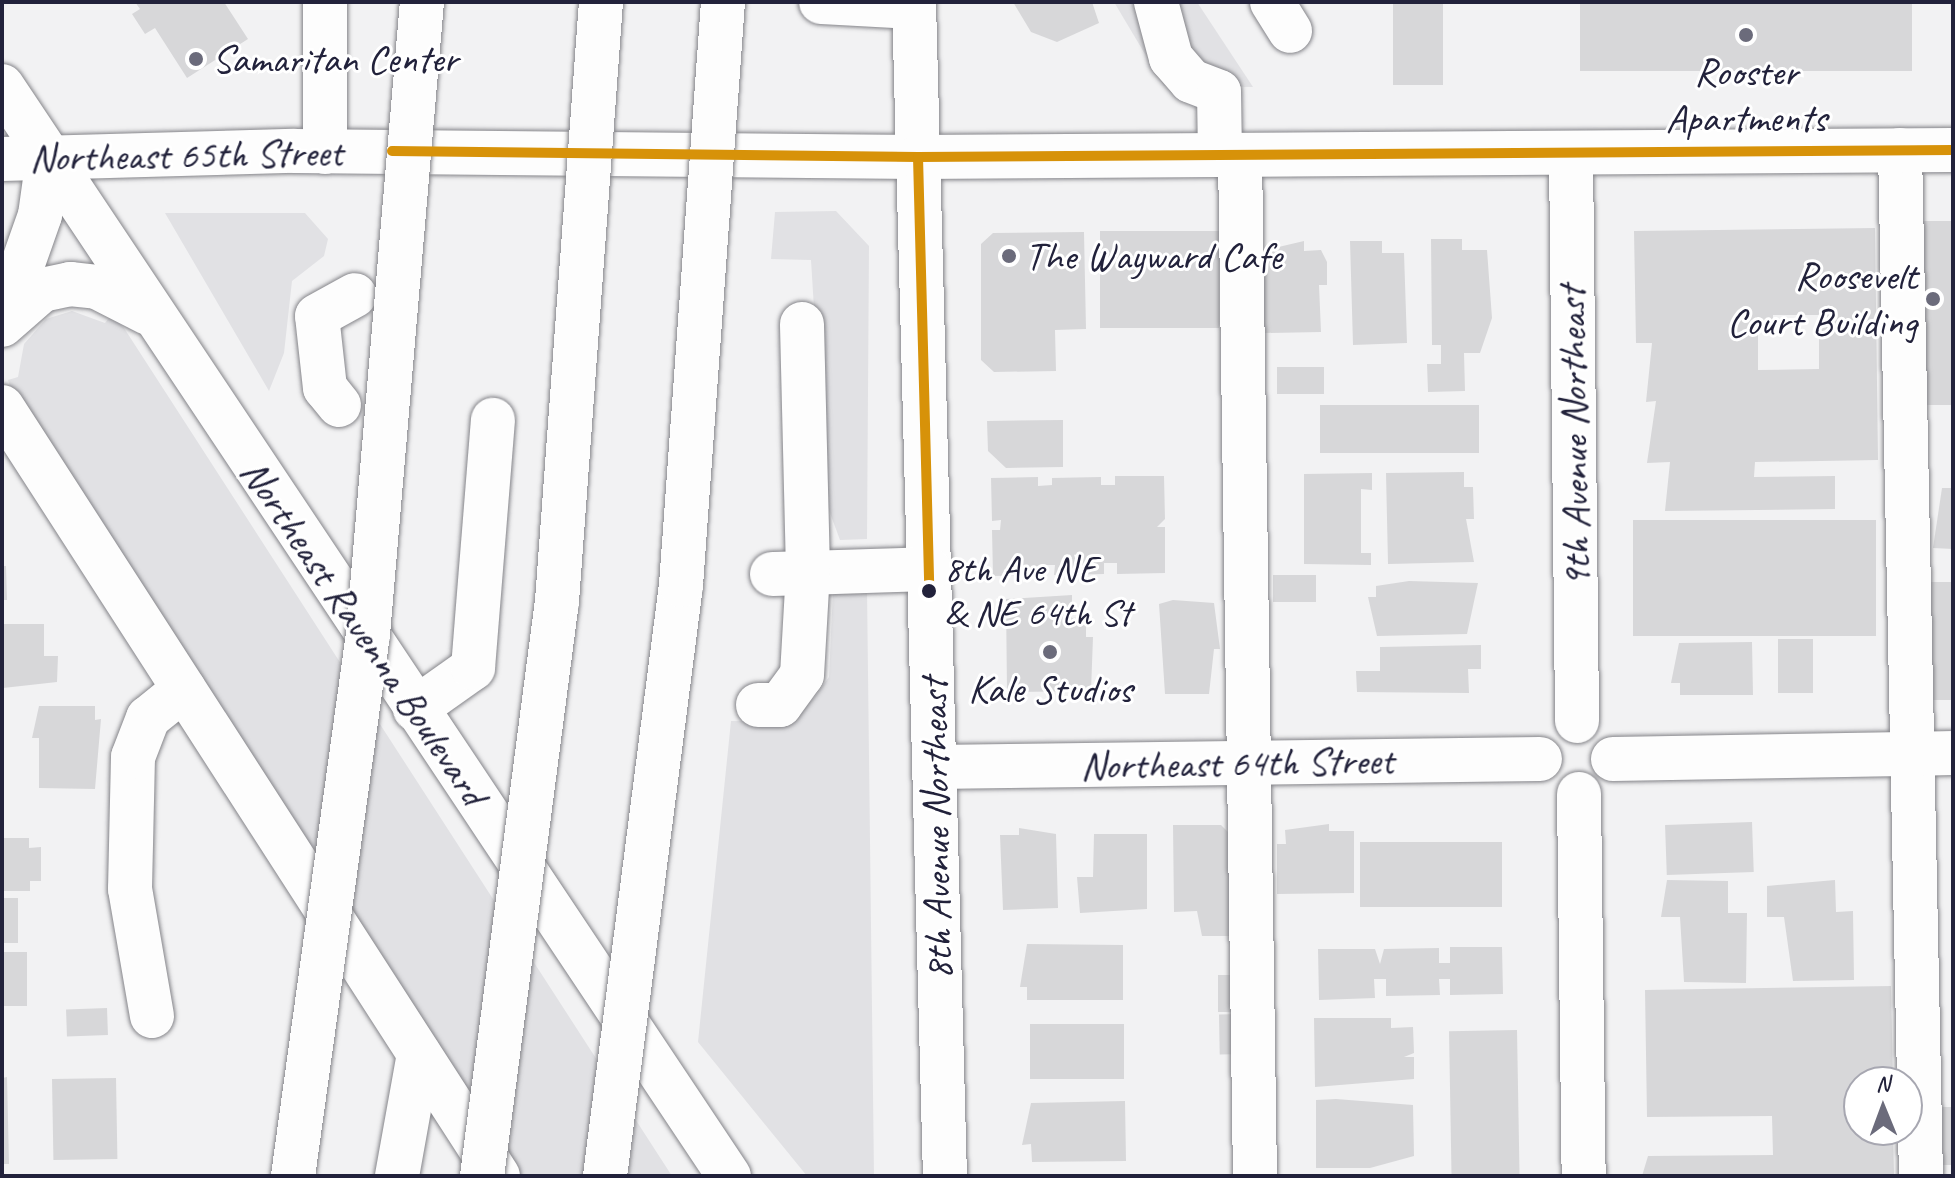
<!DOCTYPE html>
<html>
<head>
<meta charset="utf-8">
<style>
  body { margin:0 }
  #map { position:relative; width:1955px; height:1178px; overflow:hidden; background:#f2f2f3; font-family:Caveat,sans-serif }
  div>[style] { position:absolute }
  .green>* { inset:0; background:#e1e1e4 }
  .building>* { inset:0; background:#d7d7d9; transform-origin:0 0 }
  .roads { filter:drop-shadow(0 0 2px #848489) drop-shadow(0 0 2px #848489) }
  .minor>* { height:44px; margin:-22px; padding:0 22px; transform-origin:22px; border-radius:22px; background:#fdfdfd }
  .major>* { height:44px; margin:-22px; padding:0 22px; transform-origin:22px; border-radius:22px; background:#fdfdfd }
  .highway>* { height:44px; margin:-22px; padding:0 22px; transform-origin:22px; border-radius:22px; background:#fdfdfd }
  .bridges { filter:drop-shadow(0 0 2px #848489) drop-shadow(0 0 2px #848489) }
  .highway-bridge>* { height:44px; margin:-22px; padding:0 22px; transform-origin:22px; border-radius:22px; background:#fdfdfd }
  .bus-1>* { height:10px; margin:-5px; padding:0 5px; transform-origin:5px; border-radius:5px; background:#d79209 }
  .dots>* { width:22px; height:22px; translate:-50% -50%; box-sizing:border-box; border:4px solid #fff; border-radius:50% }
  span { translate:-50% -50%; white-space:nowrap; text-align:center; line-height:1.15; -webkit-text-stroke:6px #fff; paint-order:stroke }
  .bus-label { font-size:38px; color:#22223b }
  .left { translate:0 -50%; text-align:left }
  .poi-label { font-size:40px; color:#22223b }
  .right { translate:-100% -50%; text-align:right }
  .street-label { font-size:40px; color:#22223b }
  .frame { position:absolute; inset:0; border:4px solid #22223b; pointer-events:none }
  .north { position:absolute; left:1843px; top:1066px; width:80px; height:80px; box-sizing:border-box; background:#fff; border:2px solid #a7a7b1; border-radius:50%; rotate:359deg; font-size:22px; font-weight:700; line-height:32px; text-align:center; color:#22223b }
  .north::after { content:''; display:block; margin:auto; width:28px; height:36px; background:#6b6b7b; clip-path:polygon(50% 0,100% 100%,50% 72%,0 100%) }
</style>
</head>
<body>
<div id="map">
  <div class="green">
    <div style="clip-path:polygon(1114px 2px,1197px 2px,1253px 87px,1164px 86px)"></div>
    <div style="clip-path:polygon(836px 211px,869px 246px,867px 539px,840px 540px,826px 502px,811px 260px,771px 259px,775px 212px)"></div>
    <div style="clip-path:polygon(165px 213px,305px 213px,328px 239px,324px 256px,292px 281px,284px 353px,269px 391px)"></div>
    <div style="clip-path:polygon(72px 311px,105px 323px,111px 315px,124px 328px,672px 1176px,518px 1176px,13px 396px,8px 380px,18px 377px,24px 344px,46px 319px)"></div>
    <div style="clip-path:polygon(867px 589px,874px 1176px,807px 1176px,698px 1042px,731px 721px,788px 722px,814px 698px,829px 677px,833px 591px)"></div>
  </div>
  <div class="building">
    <div style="clip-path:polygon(135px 2px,224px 2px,248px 39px,187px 78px,155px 28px,145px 34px,132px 14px,140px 9px)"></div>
    <div style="clip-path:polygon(1013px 2px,1092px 2px,1099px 23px,1057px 42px,1031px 32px)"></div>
    <div style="left:1393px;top:2px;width:50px;height:83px"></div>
    <div style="left:1580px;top:2px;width:332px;height:69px"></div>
    <div style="clip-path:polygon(1907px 221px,1953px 221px,1953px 405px,1914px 405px)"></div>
    <div style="clip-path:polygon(evenodd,1875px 228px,1878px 460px,1755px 462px,1754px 477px,1835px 476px,1835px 509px,1665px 511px,1670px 462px,1647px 463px,1656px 401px,1646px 402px,1652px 343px,1636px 343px,1634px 231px,1875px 228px,1773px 315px,1819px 315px,1819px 369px,1758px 370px,1758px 330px,1773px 330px,1773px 315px)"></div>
    <div style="left:1100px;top:231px;width:119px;height:97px"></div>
    <div style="clip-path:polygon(1084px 232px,1086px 329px,1055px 330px,1056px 371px,994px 372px,981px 360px,981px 244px,993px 233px)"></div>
    <div style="clip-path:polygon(1431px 239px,1462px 239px,1462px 250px,1487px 250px,1492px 318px,1480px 353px,1464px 353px,1465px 391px,1428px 392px,1427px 364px,1441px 364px,1441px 345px,1432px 345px)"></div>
    <div style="clip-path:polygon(1304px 241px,1304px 251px,1321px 250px,1327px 262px,1327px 285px,1319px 285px,1321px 332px,1263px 333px,1261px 251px)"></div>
    <div style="clip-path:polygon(1350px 241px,1382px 241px,1382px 253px,1404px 253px,1407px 343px,1353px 345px)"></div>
    <div style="left:1277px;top:367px;width:47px;height:27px"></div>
    <div style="left:1320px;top:405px;width:159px;height:48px"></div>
    <div style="clip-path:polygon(1063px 420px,1063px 467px,1006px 468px,988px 451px,987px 421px)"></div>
    <div style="clip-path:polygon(1464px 472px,1464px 487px,1473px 487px,1474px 519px,1466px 519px,1474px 562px,1388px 564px,1386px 473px)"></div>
    <div style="clip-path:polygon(1372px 473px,1372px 490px,1361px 489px,1361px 553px,1371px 553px,1371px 565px,1304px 564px,1304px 474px)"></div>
    <div style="clip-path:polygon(1115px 476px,1164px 476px,1165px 519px,1157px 527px,1165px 527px,1165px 573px,1117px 574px,1117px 563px,1104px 563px,1104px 574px,1054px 575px,1055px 565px,1041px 565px,1041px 575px,993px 576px,992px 530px,1000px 530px,1001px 520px,992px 521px,991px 478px,1038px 477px,1038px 486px,1052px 485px,1052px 478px,1101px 477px,1101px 485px,1115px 485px)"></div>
    <div style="clip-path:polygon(1942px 488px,1953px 488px,1953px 549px,1933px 548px)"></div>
    <div style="left:1876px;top:520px;width:116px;height:243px;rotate:90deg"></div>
    <div style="clip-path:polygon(2px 566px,6px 566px,7px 600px,2px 600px)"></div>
    <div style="left:1316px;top:575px;width:27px;height:43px;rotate:90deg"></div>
    <div style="clip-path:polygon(1409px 581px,1478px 583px,1467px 634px,1377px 636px,1368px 597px,1376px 597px,1376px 586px)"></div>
    <div style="left:1921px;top:582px;width:32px;height:118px"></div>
    <div style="clip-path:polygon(1072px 595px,1072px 618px,1086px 617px,1086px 637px,1093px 637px,1091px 691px,1007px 692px,1006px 599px)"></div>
    <div style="clip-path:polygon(1173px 600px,1214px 603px,1220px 649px,1214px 649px,1209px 694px,1165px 694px,1159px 604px)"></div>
    <div style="clip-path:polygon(2px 624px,44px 624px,44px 656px,58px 656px,57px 682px,3px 688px)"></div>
    <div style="left:1813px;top:639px;width:54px;height:35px;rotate:90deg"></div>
    <div style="clip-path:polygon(1752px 642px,1753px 695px,1680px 695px,1680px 683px,1671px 683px,1679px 643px)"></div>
    <div style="clip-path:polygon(1481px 645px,1481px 669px,1468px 669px,1469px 693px,1357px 692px,1356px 671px,1380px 671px,1380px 647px)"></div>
    <div style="clip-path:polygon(39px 706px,95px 706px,95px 720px,101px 719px,95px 789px,39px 788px,39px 738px,32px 738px)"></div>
    <div style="left:1752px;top:822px;width:50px;height:87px;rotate:88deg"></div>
    <div style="clip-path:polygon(1329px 824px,1329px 831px,1354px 831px,1354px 893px,1277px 894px,1277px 844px,1286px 844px,1285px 830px)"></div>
    <div style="clip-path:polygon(1173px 825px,1221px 825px,1228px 832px,1231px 936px,1202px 936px,1197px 911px,1174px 912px)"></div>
    <div style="clip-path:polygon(1019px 828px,1056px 834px,1058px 908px,1003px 910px,1000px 835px,1019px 835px)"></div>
    <div style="clip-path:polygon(1094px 834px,1147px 834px,1147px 909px,1080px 913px,1077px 877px,1093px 877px)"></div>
    <div style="clip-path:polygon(2px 838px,29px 838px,29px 848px,41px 847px,41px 881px,30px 881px,30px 891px,2px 891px)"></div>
    <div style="left:1502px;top:842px;width:65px;height:142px;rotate:90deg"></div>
    <div style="clip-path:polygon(1667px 880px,1728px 881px,1728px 913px,1747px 913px,1746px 983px,1684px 982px,1680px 917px,1661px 917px)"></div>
    <div style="clip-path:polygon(1835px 880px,1836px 912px,1853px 911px,1854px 980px,1793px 981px,1784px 917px,1767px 917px,1767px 886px)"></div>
    <div style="left:18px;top:898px;width:45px;height:16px;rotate:90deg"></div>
    <div style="clip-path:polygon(1027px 944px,1123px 945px,1123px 1000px,1027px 1000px,1027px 987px,1020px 987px)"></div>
    <div style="clip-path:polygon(1450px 947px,1502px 947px,1503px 994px,1450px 995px,1450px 979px,1439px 979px,1440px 995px,1386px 996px,1386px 979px,1374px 979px,1375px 998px,1319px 1000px,1318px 949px,1375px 949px,1380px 964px,1384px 949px,1439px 948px,1439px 963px,1450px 963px)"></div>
    <div style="left:2px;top:952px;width:25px;height:54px"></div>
    <div style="left:1218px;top:975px;width:25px;height:37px"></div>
    <div style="clip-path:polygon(1891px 986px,1893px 1082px,1859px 1082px,1859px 1130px,1893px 1130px,1894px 1176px,1642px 1176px,1648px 1156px,1773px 1155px,1772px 1116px,1647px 1117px,1645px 990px)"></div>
    <div style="left:107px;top:1008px;width:27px;height:41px;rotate:88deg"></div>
    <div style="left:1244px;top:1014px;width:40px;height:25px;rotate:89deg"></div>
    <div style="clip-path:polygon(1314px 1018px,1391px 1018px,1391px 1028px,1413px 1027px,1414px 1053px,1404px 1057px,1414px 1057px,1414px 1079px,1315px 1087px)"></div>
    <div style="left:1124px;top:1024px;width:55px;height:94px;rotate:90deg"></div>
    <div style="left:1517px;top:1030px;width:146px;height:68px;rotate:89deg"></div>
    <div style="clip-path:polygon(7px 1077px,9px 1164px,2px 1164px,2px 1078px)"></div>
    <div style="left:116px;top:1078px;width:81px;height:64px;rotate:89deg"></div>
    <div style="clip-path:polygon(1336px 1099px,1413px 1105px,1414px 1156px,1370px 1168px,1316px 1168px,1316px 1100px)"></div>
    <div style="clip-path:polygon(1125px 1101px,1126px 1161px,1032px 1162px,1031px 1144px,1022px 1145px,1031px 1103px)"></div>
    <div style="left:1923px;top:1107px;width:30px;height:58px"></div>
  </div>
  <div class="roads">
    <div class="minor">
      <div style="left:325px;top:2px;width:150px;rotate:90deg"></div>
      <div style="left:821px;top:2px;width:93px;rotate:3.1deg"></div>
      <div style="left:914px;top:2px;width:1174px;rotate:88.49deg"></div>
      <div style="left:1156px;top:2px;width:58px;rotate:75deg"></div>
      <div style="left:1171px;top:58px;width:30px;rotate:49deg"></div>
      <div style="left:1191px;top:81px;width:30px;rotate:21deg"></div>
      <div style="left:1219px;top:92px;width:63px;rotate:89.1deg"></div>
      <div style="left:1272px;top:2px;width:34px;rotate:58deg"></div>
      <div style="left:1900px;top:150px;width:1026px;rotate:88.83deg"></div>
      <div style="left:1571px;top:153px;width:568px;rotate:89.39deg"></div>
      <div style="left:1240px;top:155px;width:1021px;rotate:89.16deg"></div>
      <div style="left:339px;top:405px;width:22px;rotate:-129deg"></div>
      <div style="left:325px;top:388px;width:72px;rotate:-96.3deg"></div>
      <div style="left:317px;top:316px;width:43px;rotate:-28.9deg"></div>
      <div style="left:772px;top:574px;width:157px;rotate:-1.8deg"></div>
      <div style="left:758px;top:705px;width:22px"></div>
      <div style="left:780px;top:705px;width:37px;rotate:-54deg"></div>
      <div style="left:802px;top:675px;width:104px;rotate:-86.7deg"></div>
      <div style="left:808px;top:571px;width:247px;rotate:-91.4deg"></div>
      <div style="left:415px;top:709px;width:71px;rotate:-35.3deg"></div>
      <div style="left:473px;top:668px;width:249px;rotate:-85.4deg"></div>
      <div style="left:1613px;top:759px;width:340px;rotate:-1deg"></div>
      <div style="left:934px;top:767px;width:606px;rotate:-0.76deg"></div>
      <div style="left:1579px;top:794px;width:382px;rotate:89.3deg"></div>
      <div style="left:152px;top:1016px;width:129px;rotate:-99.8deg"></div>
      <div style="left:130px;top:889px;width:132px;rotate:-88.7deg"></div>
      <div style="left:133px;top:757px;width:42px;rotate:-69deg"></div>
      <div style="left:148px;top:718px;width:46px;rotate:-38.9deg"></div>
    </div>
    <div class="major">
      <div style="left:2px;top:86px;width:1310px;rotate:56.3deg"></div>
      <div style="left:2px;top:159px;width:292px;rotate:-1.6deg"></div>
      <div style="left:294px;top:151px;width:624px;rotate:0.55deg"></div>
      <div style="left:918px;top:157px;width:1035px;rotate:-0.39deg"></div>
      <div style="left:2px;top:323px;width:114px;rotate:-70.6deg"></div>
      <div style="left:40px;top:215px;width:58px;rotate:-82deg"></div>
      <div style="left:2px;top:325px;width:53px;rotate:-41.2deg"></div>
      <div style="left:42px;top:290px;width:29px;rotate:-12deg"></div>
      <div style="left:70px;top:284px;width:27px;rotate:6deg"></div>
      <div style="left:97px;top:287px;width:57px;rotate:27deg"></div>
      <div style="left:2px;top:407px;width:915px;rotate:57.18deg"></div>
    </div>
    <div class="highway">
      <div style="left:397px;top:1176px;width:124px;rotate:-79.8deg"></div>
    </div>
  </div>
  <div class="bridges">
    <div class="highway-bridge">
      <div style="left:293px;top:1176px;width:547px;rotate:-82.12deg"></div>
      <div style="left:368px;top:634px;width:634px;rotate:-85.12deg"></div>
      <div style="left:482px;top:1176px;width:580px;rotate:-82.57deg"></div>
      <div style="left:557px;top:601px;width:601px;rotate:-85.8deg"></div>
      <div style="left:605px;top:1176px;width:596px;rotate:-82.67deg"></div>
      <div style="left:681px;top:585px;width:585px;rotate:-85.88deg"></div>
    </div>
  </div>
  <div class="bus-1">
    <div style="left:392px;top:151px;width:526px;rotate:0.65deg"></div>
    <div style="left:918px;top:157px;width:1035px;rotate:-0.39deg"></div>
    <div style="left:918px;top:157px;width:434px;rotate:88.5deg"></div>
  </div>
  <div class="dots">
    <div style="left:1746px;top:35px;background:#6b6b7b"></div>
    <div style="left:196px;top:59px;background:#6b6b7b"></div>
    <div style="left:1009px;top:256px;background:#6b6b7b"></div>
    <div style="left:1933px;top:299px;background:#6b6b7b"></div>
    <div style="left:929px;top:591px;background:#22223b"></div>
    <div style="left:1050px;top:652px;background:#6b6b7b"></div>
  </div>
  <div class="bus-label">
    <span class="left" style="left:944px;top:591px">8th Ave NE<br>&amp; NE 64th St</span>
  </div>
  <div class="poi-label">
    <span class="left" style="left:212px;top:59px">Samaritan Center</span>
    <span style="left:1746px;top:95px">Rooster<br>Apartments</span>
    <span class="left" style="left:1025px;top:256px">The Wayward Cafe</span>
    <span class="right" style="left:1917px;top:299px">Roosevelt<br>Court Building</span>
    <span style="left:1050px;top:689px">Kale Studios</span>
  </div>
  <div class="street-label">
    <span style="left:186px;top:155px;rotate:-1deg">Northeast 65th Street</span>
    <span style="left:1574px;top:437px;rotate:-91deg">9th Avenue Northeast</span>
    <span style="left:364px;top:632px;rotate:56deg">Northeast Ravenna Boulevard</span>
    <span style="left:1237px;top:763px;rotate:-1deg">Northeast 64th Street</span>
    <span style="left:936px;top:829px;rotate:-91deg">8th Avenue Northeast</span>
  </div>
  <div class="frame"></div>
  <div class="north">N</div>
</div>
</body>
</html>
